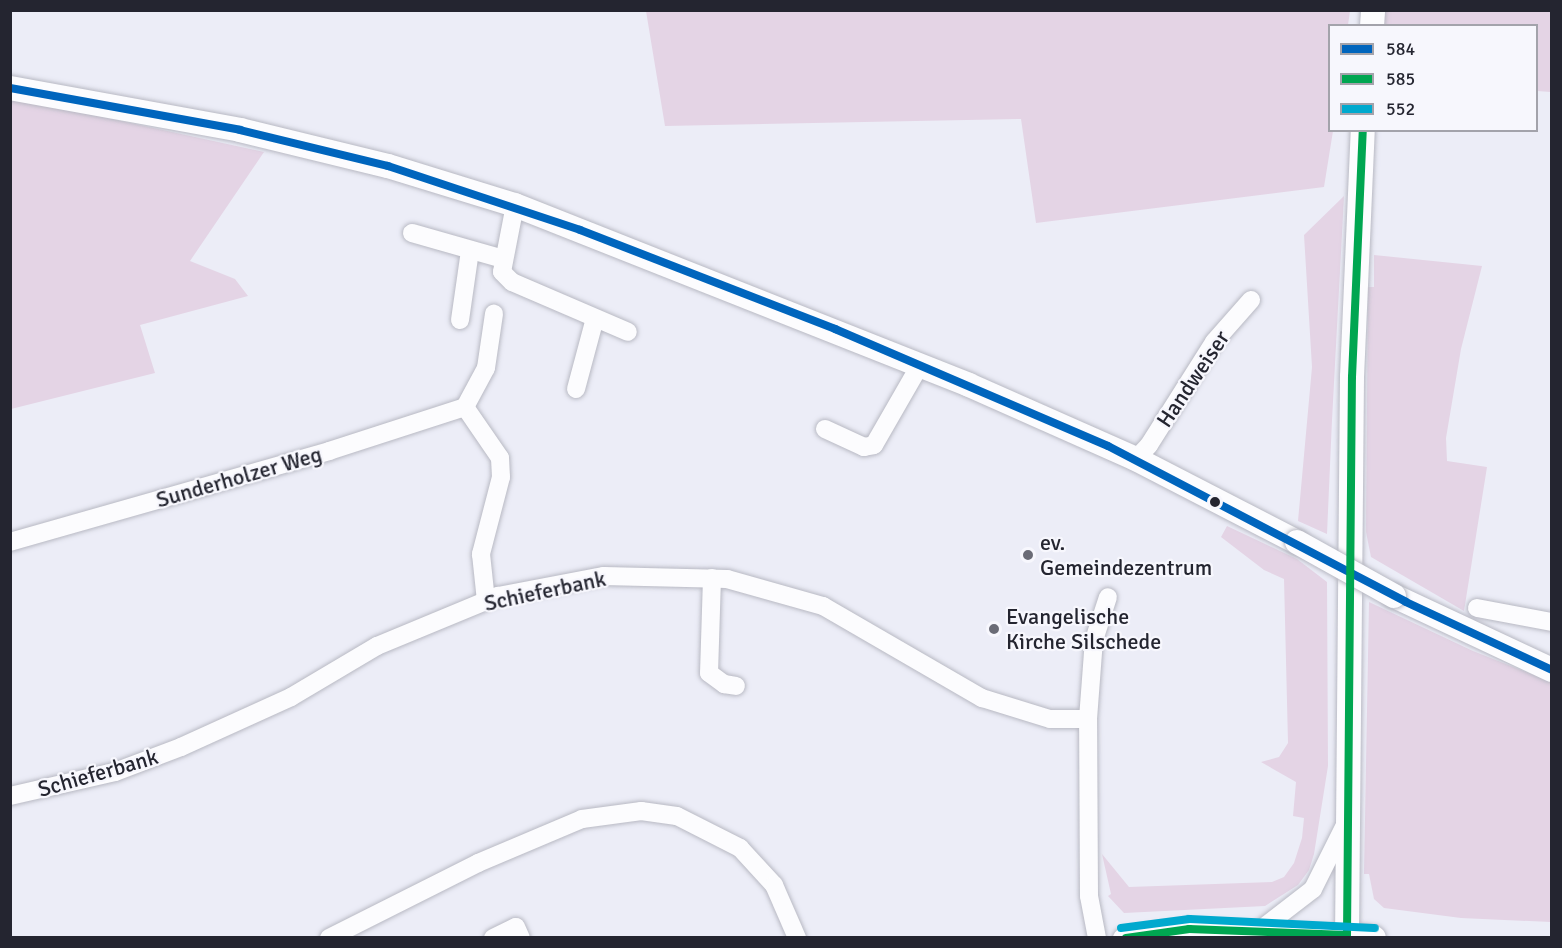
<!DOCTYPE html>
<html>
<head>
<meta charset="utf-8">
<style>
  body { margin:0 }
  #map { position:relative; width:1562px; height:948px; overflow:hidden; background:#ecedf7; font-family:Signika,sans-serif }
  div>[style] { position:absolute }
  .green>* { inset:0; background:#e4d4e5 }
  .roads { filter:drop-shadow(0 0 2px #b8b9c3) drop-shadow(0 0 2px #b8b9c3) }
  .minor>* { height:18px; margin:-9px; padding:0 9px; transform-origin:9px; border-radius:9px; background:#fcfcfe }
  .major>* { height:24px; margin:-12px; padding:0 12px; transform-origin:12px; border-radius:12px; background:#fcfcfe }
  .bridges { filter:drop-shadow(0 0 2px #b8b9c3) drop-shadow(0 0 2px #b8b9c3) }
  .major-bridge>* { height:24px; margin:-12px; padding:0 12px; transform-origin:12px; border-radius:12px; background:#fcfcfe }
  .bus-1>* { height:8px; margin:-4px; padding:0 4px; transform-origin:4px; border-radius:4px; background:#0065bd }
  .bus-2>* { height:8px; margin:-4px; padding:0 4px; transform-origin:4px; border-radius:4px; background:#00a651 }
  .bus-3>* { height:8px; margin:-4px; padding:0 4px; transform-origin:4px; border-radius:4px; background:#00a9ce }
  .dots>* { width:16px; height:16px; translate:-50% -50%; box-sizing:border-box; border:3px solid #f7f7fd; border-radius:50% }
  span { translate:-50% -50%; white-space:nowrap; text-align:center; line-height:1.15; -webkit-text-stroke:4.5px #f7f7fd; paint-order:stroke }
  .street-label { font-size:22px; color:#242530 }
  .poi-label { font-size:22px; color:#242530 }
  .left { translate:0 -50%; text-align:left }
  .frame { position:absolute; inset:0; border:12px solid #242530; pointer-events:none }
  .legend { position:absolute; left:1328px; top:24px; width:210px; height:108px; box-sizing:border-box; background:#f7f7fd; border:2px solid #a3a3ab; margin:0; padding:8px 10px; list-style:none; font-size:18px; color:#242530 }
  .legend li { display:flex; align-items:center; gap:12px; height:30px }
  .legend b { width:30px; border:2px solid #a3a3ab }
</style>
</head>
<body>
<div id="map">
  <div class="green">
    <div style="clip-path:polygon(646px 11px,646px 10px,1350px 11px,1348px 25px,1330px 26px,1330px 130px,1333px 131px,1324px 187px,1036px 223px,1021px 119px,665px 126px)"></div>
    <div style="clip-path:polygon(1383px 11px,1551px 11px,1551px 92px,1537px 91px,1536px 26px,1391px 26px,1381px 24px)"></div>
    <div style="clip-path:polygon(11px 97px,264px 152px,190px 261px,235px 279px,248px 296px,140px 325px,155px 373px,11px 409px)"></div>
    <div style="clip-path:polygon(1344px 196px,1332px 420px,1327px 534px,1298px 521px,1312px 367px,1304px 235px)"></div>
    <div style="clip-path:polygon(1374px 255px,1482px 266px,1461px 349px,1446px 438px,1447px 461px,1487px 467px,1464px 611px,1371px 557px,1366px 532px,1368px 287px,1374px 287px)"></div>
    <div style="clip-path:polygon(1227px 526px,1297px 559px,1327px 582px,1328px 766px,1314px 854px,1309px 870px,1298px 885px,1265px 906px,1124px 913px,1108px 896px,1111px 894px,1102px 854px,1129px 887px,1272px 882px,1284px 877px,1294px 863px,1302px 838px,1304px 818px,1293px 816px,1296px 782px,1261px 762px,1279px 757px,1288px 743px,1284px 579px,1264px 570px,1221px 537px)"></div>
    <div style="clip-path:polygon(1369px 602px,1473px 651px,1551px 682px,1551px 922px,1461px 918px,1384px 908px,1374px 899px,1369px 874px,1364px 874px)"></div>
  </div>
  <div class="roads">
    <div class="minor">
      <div style="left:515px;top:205px;width:68px;rotate:101deg"></div>
      <div style="left:502px;top:272px;width:14px;rotate:45deg"></div>
      <div style="left:512px;top:282px;width:126px;rotate:23.3deg"></div>
      <div style="left:412px;top:233px;width:95px;rotate:15.9deg"></div>
      <div style="left:460px;top:320px;width:70px;rotate:-81.8deg"></div>
      <div style="left:576px;top:389px;width:73px;rotate:-75deg"></div>
      <div style="left:465px;top:407px;width:62px;rotate:55.5deg"></div>
      <div style="left:500px;top:458px;width:19px;rotate:87deg"></div>
      <div style="left:501px;top:477px;width:80px;rotate:104.6deg"></div>
      <div style="left:481px;top:554px;width:47px;rotate:83.9deg"></div>
      <div style="left:825px;top:429px;width:43px;rotate:24.8deg"></div>
      <div style="left:864px;top:447px;width:10px;rotate:-11deg"></div>
      <div style="left:874px;top:445px;width:92px;rotate:-60.1deg"></div>
      <div style="left:1136px;top:459px;width:19px;rotate:-47deg"></div>
      <div style="left:1149px;top:445px;width:122px;rotate:-57.7deg"></div>
      <div style="left:1214px;top:342px;width:56px;rotate:-48.6deg"></div>
      <div style="left:10px;top:542px;width:332px;rotate:-15.9deg"></div>
      <div style="left:329px;top:451px;width:143px;rotate:-17.9deg"></div>
      <div style="left:465px;top:407px;width:44px;rotate:-61.7deg"></div>
      <div style="left:486px;top:368px;width:55px;rotate:-81.6deg"></div>
      <div style="left:712px;top:578px;width:95px;rotate:91.8deg"></div>
      <div style="left:709px;top:673px;width:19px;rotate:36deg"></div>
      <div style="left:724px;top:684px;width:12px;rotate:9deg"></div>
      <div style="left:1477px;top:608px;width:76px;rotate:10.6deg"></div>
      <div style="left:10px;top:796px;width:108px;rotate:-12.9deg"></div>
      <div style="left:115px;top:772px;width:71px;rotate:-20.7deg"></div>
      <div style="left:181px;top:747px;width:121px;rotate:-24.4deg"></div>
      <div style="left:291px;top:697px;width:100px;rotate:-30.7deg"></div>
      <div style="left:377px;top:646px;width:131px;rotate:-22.5deg"></div>
      <div style="left:498px;top:596px;width:108px;rotate:-10.7deg"></div>
      <div style="left:604px;top:576px;width:123px;rotate:1.4deg"></div>
      <div style="left:727px;top:579px;width:100px;rotate:15.7deg"></div>
      <div style="left:823px;top:606px;width:184px;rotate:30.1deg"></div>
      <div style="left:982px;top:698px;width:71px;rotate:17.2deg"></div>
      <div style="left:1050px;top:719px;width:38px"></div>
      <div style="left:1260px;top:930px;width:67px;rotate:-37.7deg"></div>
      <div style="left:1313px;top:889px;width:74px;rotate:-63.4deg"></div>
      <div style="left:329px;top:938px;width:167px;rotate:-26.7deg"></div>
      <div style="left:478px;top:863px;width:113px;rotate:-22.9deg"></div>
      <div style="left:582px;top:819px;width:60px;rotate:-7.7deg"></div>
      <div style="left:641px;top:811px;width:36px;rotate:8deg"></div>
      <div style="left:677px;top:816px;width:71px;rotate:26.9deg"></div>
      <div style="left:740px;top:848px;width:50px;rotate:47.4deg"></div>
      <div style="left:774px;top:885px;width:58px;rotate:66.5deg"></div>
      <div style="left:493px;top:938px;width:25px;rotate:-26deg"></div>
      <div style="left:516px;top:927px;width:12px;rotate:66deg"></div>
      <div style="left:1097px;top:938px;width:43px;rotate:-100.8deg"></div>
      <div style="left:1089px;top:896px;width:177px;rotate:-90.3deg"></div>
      <div style="left:1088px;top:719px;width:79px;rotate:-85.7deg"></div>
      <div style="left:1094px;top:640px;width:45px;rotate:-72deg"></div>
      <div style="left:1122px;top:938px;width:68px;rotate:-7.7deg"></div>
      <div style="left:1189px;top:929px;width:158px;rotate:2.2deg"></div>
    </div>
    <div class="major">
      <div style="left:1372px;top:26px;width:16px;rotate:-86deg"></div>
      <div style="left:10px;top:88px;width:234px;rotate:10.3deg"></div>
      <div style="left:240px;top:130px;width:152px;rotate:13.7deg"></div>
      <div style="left:388px;top:166px;width:133px;rotate:17.1deg"></div>
      <div style="left:515px;top:205px;width:488px;rotate:21.6deg"></div>
      <div style="left:969px;top:385px;width:183px;rotate:23.9deg"></div>
      <div style="left:1136px;top:459px;width:181px;rotate:27.3deg"></div>
      <div style="left:1394px;top:596px;width:174px;rotate:25.1deg"></div>
      <div style="left:1347px;top:935px;width:27px;rotate:6deg"></div>
      <div style="left:1347px;top:938px;width:561px;rotate:-89.49deg"></div>
      <div style="left:1352px;top:377px;width:247px;rotate:-87.5deg"></div>
    </div>
  </div>
  <div class="bridges">
    <div class="major-bridge">
      <div style="left:1297px;top:542px;width:111px;rotate:29.1deg"></div>
    </div>
  </div>
  <div class="bus-1">
    <div style="left:10px;top:88px;width:234px;rotate:10.3deg"></div>
    <div style="left:240px;top:130px;width:152px;rotate:13.7deg"></div>
    <div style="left:388px;top:166px;width:202px;rotate:18.4deg"></div>
    <div style="left:580px;top:230px;width:274px;rotate:21.2deg"></div>
    <div style="left:835px;top:329px;width:297px;rotate:23.2deg"></div>
    <div style="left:1108px;top:446px;width:336px;rotate:27.6deg"></div>
    <div style="left:1406px;top:602px;width:161px;rotate:25deg"></div>
  </div>
  <div class="bus-2">
    <div style="left:1126px;top:938px;width:64px;rotate:-8.1deg"></div>
    <div style="left:1189px;top:929px;width:158px;rotate:2.2deg"></div>
    <div style="left:1347px;top:935px;width:558px;rotate:-89.49deg"></div>
    <div style="left:1352px;top:377px;width:247px;rotate:-87.5deg"></div>
  </div>
  <div class="bus-3">
    <div style="left:1121px;top:928px;width:69px;rotate:-7.5deg"></div>
    <div style="left:1189px;top:919px;width:186px;rotate:2.8deg"></div>
  </div>
  <div class="dots">
    <div style="left:1215px;top:502px;background:#242530"></div>
    <div style="left:1028px;top:555px;background:#6a6b76"></div>
    <div style="left:994px;top:629px;background:#6a6b76"></div>
  </div>
  <div class="street-label">
    <span style="left:1193px;top:379px;rotate:-56deg">Handweiser</span>
    <span style="left:239px;top:477px;rotate:-16deg">Sunderholzer Weg</span>
    <span style="left:545px;top:591px;rotate:-12deg">Schieferbank</span>
    <span style="left:98px;top:773px;rotate:-16deg">Schieferbank</span>
  </div>
  <div class="poi-label">
    <span class="left" style="left:1040px;top:555px">ev.<br>Gemeindezentrum</span>
    <span class="left" style="left:1006px;top:629px">Evangelische<br>Kirche Silschede</span>
  </div>
  <div class="frame"></div>
  <ul class="legend">
  <li><b style="height:8px;background:#0065bd"></b>584</li>
  <li><b style="height:8px;background:#00a651"></b>585</li>
  <li><b style="height:8px;background:#00a9ce"></b>552</li>
  </ul>
</div>
</body>
</html>
